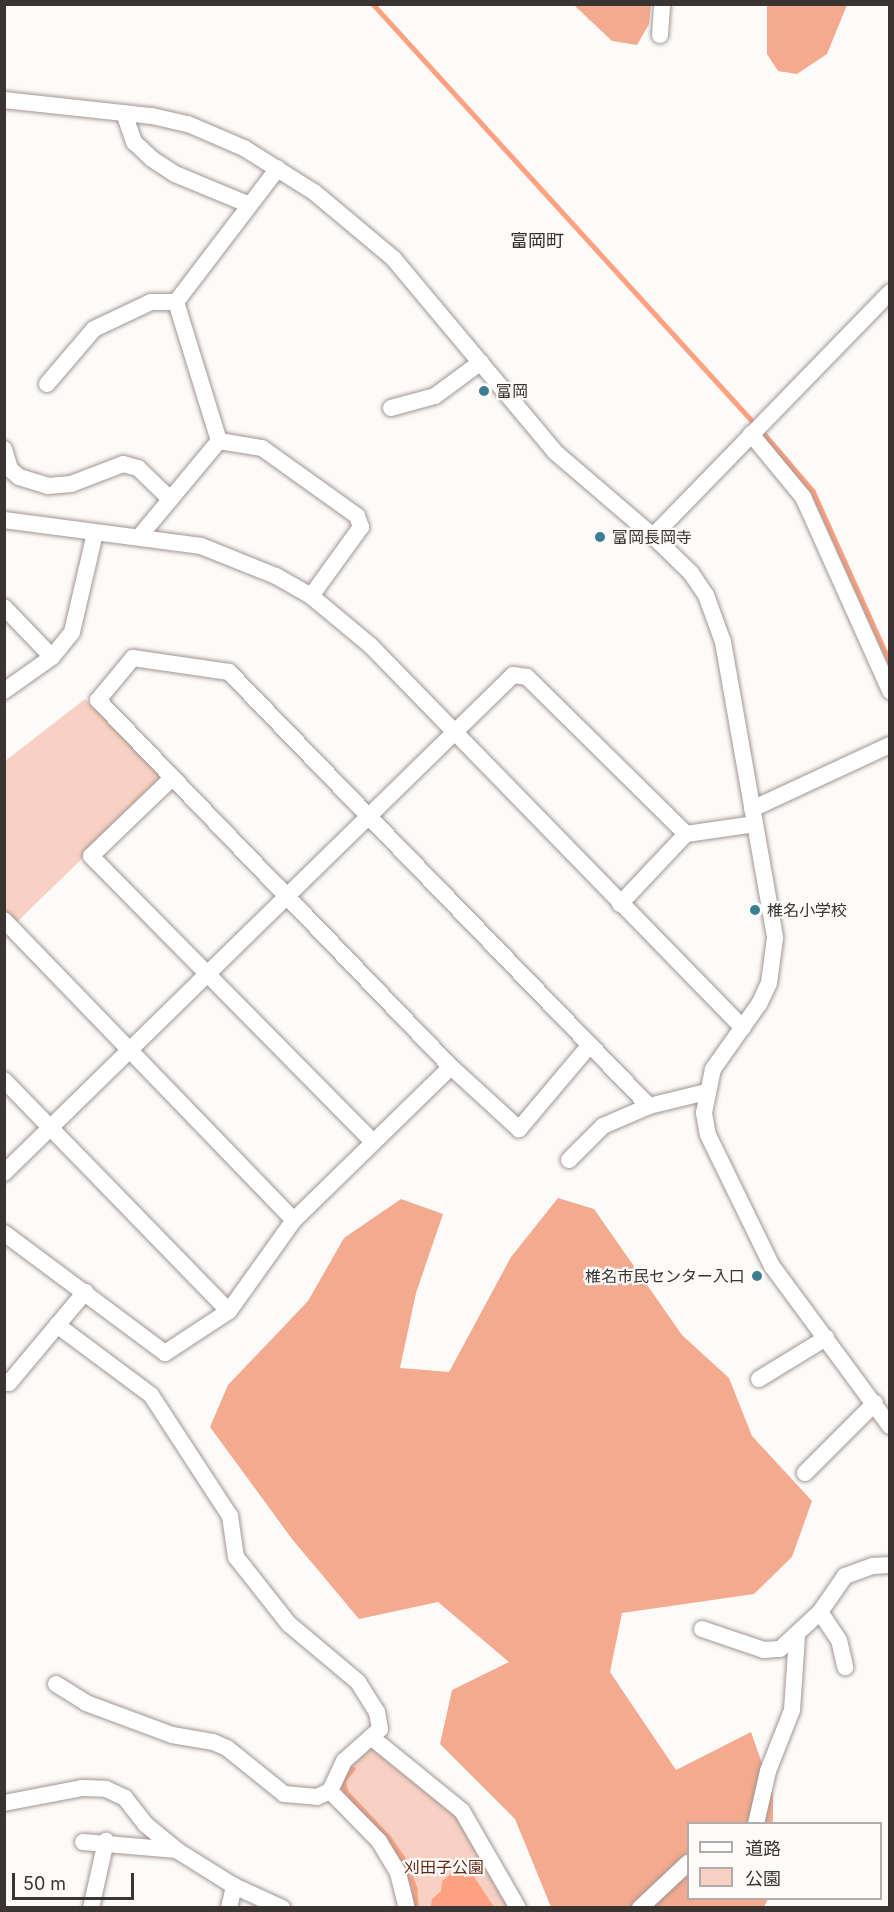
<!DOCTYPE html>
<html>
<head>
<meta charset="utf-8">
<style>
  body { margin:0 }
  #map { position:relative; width:894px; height:1912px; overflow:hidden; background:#fdfbfa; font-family:Inter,"Noto Sans JP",sans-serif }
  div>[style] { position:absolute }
  .green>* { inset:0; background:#f8d1c4 }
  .forest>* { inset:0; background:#f4aa8f }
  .water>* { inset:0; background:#fea180 }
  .stream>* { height:4.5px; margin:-2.25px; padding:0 2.25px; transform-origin:2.25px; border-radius:2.25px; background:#fea180 }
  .roads { filter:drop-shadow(0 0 2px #a19692) drop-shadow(0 0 2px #a19692) }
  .minor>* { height:16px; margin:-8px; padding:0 8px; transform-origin:8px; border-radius:8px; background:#fff }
  .dots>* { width:16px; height:16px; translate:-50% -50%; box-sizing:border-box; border:3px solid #fdfbfa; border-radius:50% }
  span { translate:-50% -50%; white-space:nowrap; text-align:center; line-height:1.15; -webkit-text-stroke:4.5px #fdfbfa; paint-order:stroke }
  .poi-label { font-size:16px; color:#3a3533 }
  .left { translate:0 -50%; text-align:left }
  .right { translate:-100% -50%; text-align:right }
  .park-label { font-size:16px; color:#622913 }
  .neighbourhood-label { font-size:18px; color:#382f2c }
  .frame { position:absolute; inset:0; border:6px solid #3a3533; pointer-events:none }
  .legend { position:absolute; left:687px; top:1822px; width:195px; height:78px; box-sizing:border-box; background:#fdfbfa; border:2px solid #afacaa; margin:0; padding:8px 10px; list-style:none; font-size:18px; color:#3a3533 }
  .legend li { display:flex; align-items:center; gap:12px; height:30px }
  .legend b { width:30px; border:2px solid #afacaa }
  .scale { position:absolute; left:12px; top:1873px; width:122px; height:27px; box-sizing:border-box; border:3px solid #3a3533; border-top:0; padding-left:8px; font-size:18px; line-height:21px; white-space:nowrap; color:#3a3533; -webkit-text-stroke:4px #fdfbfa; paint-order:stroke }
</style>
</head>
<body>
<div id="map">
  <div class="green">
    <div style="clip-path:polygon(85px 699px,165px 778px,16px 923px,5px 912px,5px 761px)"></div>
    <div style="clip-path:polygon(373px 1745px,458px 1814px,513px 1907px,412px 1907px,337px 1788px,343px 1773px)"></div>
  </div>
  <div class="forest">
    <div style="clip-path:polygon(574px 5px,651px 5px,649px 24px,637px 45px,612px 41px)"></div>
    <div style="clip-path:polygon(767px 5px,767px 4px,847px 5px,827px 54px,797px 74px,778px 71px,767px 54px)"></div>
    <div style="clip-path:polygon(558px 1198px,594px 1209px,682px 1335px,729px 1378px,752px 1436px,812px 1501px,792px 1557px,754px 1594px,622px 1613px,610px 1672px,676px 1770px,751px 1732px,773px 1795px,773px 1823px,688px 1824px,688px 1898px,768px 1899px,764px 1907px,551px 1907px,515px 1819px,440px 1744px,452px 1690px,509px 1662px,438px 1602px,359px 1619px,292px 1539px,210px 1427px,228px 1385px,308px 1301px,344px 1238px,401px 1199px,443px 1214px,416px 1293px,400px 1368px,449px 1372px,511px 1257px)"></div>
  </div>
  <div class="water">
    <div style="clip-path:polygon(456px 1870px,473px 1875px,494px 1907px,431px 1907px,432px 1899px,441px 1891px,442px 1881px)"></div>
  </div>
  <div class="stream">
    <div style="left:373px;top:4px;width:568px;rotate:47.71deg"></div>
    <div style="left:761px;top:430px;width:80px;rotate:49.6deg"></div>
    <div style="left:813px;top:491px;width:188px;rotate:65.8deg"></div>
    <div style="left:353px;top:1769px;width:15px;rotate:132deg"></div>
    <div style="left:343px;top:1780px;width:12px;rotate:76deg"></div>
    <div style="left:346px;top:1792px;width:63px;rotate:46.9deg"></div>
    <div style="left:389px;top:1838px;width:28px;rotate:55deg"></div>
    <div style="left:405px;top:1861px;width:30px;rotate:70deg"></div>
    <div style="left:415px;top:1889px;width:19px;rotate:87deg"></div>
  </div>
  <div class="roads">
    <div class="minor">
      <div style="left:660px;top:35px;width:31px;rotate:-86deg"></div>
      <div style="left:4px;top:100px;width:149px;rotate:6.2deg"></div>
      <div style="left:152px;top:116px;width:37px;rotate:13deg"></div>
      <div style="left:188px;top:124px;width:61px;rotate:23.2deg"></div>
      <div style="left:244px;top:148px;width:83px;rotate:32.2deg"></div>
      <div style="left:314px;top:192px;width:103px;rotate:39.9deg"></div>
      <div style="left:393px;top:258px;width:253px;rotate:50.1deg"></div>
      <div style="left:555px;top:452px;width:129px;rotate:40.6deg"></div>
      <div style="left:653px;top:536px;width:53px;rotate:44.2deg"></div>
      <div style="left:691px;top:573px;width:27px;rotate:56deg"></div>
      <div style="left:706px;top:595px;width:50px;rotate:70.1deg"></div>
      <div style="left:723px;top:642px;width:301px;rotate:80deg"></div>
      <div style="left:775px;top:938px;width:45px;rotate:97.6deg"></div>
      <div style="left:769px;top:983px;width:23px;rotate:115deg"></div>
      <div style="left:759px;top:1004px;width:80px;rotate:125.3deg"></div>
      <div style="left:713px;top:1069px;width:45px;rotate:101.6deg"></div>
      <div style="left:704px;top:1113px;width:22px;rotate:80deg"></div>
      <div style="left:708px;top:1135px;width:146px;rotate:64deg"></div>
      <div style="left:772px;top:1266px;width:199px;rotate:53.6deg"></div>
      <div style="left:124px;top:113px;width:31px;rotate:71deg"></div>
      <div style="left:134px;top:142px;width:25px;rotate:43deg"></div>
      <div style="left:152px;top:159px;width:27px;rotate:33deg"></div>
      <div style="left:175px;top:174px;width:78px;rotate:22.6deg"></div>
      <div style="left:176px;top:302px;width:168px;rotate:-52.7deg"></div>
      <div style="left:176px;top:302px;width:145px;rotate:72.8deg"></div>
      <div style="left:47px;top:384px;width:72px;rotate:-49.5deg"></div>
      <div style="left:94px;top:329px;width:63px;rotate:-25.3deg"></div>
      <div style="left:151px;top:302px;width:25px"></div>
      <div style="left:391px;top:408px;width:46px;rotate:-15.3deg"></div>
      <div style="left:435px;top:396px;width:57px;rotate:-36.5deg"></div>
      <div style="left:751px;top:434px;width:82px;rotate:50.5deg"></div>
      <div style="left:803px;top:497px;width:213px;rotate:65.8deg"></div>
      <div style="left:4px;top:449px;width:21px;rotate:73deg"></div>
      <div style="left:10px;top:469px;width:12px;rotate:42deg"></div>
      <div style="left:19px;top:477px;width:30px;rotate:17deg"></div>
      <div style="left:48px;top:486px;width:23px;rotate:-5deg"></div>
      <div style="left:71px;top:484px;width:56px;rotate:-21deg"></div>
      <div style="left:123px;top:464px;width:16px;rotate:15deg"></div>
      <div style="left:138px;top:468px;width:45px;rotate:44.1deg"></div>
      <div style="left:4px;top:520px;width:199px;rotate:7.5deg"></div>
      <div style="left:201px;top:546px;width:81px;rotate:21.8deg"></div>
      <div style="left:276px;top:576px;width:40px;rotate:29.7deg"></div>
      <div style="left:311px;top:596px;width:78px;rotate:39.8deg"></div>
      <div style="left:371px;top:646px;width:533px;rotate:45.76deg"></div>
      <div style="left:653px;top:536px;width:340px;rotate:-45.8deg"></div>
      <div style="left:139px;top:537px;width:125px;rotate:-50.2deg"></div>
      <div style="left:219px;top:441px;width:44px;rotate:9.2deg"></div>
      <div style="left:262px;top:448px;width:117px;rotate:35.6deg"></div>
      <div style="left:357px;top:516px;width:12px;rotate:70deg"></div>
      <div style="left:361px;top:527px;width:85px;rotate:125.9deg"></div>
      <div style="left:4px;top:607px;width:69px;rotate:46.2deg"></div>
      <div style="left:4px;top:691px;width:59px;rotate:-35.3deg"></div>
      <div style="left:52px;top:657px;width:32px;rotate:-51deg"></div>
      <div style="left:72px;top:632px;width:102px;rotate:-76.9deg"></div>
      <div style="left:172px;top:778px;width:112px;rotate:136.1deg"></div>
      <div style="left:91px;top:856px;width:402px;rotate:45.4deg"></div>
      <div style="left:752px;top:809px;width:152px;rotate:-24.9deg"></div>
      <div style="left:620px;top:904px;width:96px;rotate:-46.7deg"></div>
      <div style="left:686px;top:834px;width:70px;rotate:-8.2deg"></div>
      <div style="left:4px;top:920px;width:417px;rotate:46deg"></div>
      <div style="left:589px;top:1046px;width:109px;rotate:130.1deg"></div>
      <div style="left:519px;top:1129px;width:92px;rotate:-137.6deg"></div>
      <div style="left:451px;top:1067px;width:509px;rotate:-133.89deg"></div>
      <div style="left:98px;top:700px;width:55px;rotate:-50.2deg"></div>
      <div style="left:133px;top:658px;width:97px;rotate:8.3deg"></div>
      <div style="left:229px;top:672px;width:604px;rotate:45.94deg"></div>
      <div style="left:649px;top:1106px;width:59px;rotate:-13.8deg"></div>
      <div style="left:4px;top:1080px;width:322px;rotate:45.8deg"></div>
      <div style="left:569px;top:1160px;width:48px;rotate:-45deg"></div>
      <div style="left:603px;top:1126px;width:50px;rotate:-23.5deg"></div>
      <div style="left:4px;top:1173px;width:712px;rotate:-44.37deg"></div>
      <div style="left:513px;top:675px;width:14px;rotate:8deg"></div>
      <div style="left:527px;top:677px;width:223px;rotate:44.6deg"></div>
      <div style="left:4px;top:1233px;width:201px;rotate:36.7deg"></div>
      <div style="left:165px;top:1353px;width:77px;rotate:-33.3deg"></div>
      <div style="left:229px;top:1311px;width:112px;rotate:-54.5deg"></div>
      <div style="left:294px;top:1220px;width:219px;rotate:-44.3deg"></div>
      <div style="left:57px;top:1325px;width:117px;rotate:36.7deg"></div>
      <div style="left:151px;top:1395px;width:145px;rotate:56.9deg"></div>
      <div style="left:230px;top:1516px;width:41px;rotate:81.7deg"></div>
      <div style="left:236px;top:1557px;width:85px;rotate:51.7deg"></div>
      <div style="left:289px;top:1624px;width:90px;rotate:40deg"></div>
      <div style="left:358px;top:1682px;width:36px;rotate:58deg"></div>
      <div style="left:377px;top:1712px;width:17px;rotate:80deg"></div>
      <div style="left:380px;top:1729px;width:48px;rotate:138.4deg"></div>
      <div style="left:344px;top:1761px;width:33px;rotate:115deg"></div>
      <div style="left:330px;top:1791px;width:70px;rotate:45.6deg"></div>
      <div style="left:379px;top:1841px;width:37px;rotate:59deg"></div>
      <div style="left:398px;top:1873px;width:36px;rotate:76deg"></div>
      <div style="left:759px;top:1379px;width:79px;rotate:-31.5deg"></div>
      <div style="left:4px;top:1381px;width:5px;rotate:22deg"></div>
      <div style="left:9px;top:1383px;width:119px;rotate:-50.1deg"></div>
      <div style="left:805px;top:1473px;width:99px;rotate:-45deg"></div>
      <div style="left:820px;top:1612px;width:34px;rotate:56deg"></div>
      <div style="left:839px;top:1640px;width:28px;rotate:77deg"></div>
      <div style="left:702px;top:1629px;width:65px;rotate:18.7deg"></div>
      <div style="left:764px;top:1650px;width:16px;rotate:-4deg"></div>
      <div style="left:780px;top:1649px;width:54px;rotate:-42.8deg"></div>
      <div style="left:820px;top:1612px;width:44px;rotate:-55.2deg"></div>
      <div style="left:845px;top:1576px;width:30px;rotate:-20deg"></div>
      <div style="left:873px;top:1566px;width:17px;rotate:-3deg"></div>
      <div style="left:56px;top:1684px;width:36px;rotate:32deg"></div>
      <div style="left:86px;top:1703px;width:92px;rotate:20.4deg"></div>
      <div style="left:172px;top:1735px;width:42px;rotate:9.7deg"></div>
      <div style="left:213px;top:1742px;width:15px;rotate:23deg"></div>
      <div style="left:227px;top:1748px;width:73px;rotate:38.9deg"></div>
      <div style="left:284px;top:1794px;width:33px;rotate:5deg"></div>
      <div style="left:317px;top:1797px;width:14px;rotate:-25deg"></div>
      <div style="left:371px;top:1737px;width:117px;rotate:39.1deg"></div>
      <div style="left:462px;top:1811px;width:112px;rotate:60deg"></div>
      <div style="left:4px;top:1803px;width:79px;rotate:-10.9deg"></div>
      <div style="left:82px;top:1788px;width:24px;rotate:2deg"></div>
      <div style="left:106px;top:1789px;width:21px;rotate:25deg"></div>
      <div style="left:125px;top:1798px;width:33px;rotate:52deg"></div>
      <div style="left:145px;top:1824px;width:43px;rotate:39.3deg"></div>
      <div style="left:178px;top:1851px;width:66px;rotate:32deg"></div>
      <div style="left:234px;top:1886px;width:53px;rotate:24.6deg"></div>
      <div style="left:756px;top:1824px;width:54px;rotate:-77.2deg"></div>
      <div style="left:768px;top:1771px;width:66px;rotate:-68.5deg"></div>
      <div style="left:792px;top:1710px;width:73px;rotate:-86.1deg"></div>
      <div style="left:83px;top:1842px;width:94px;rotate:4.9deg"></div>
      <div style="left:91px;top:1908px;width:69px;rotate:-77.4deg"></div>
      <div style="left:229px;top:1908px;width:23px;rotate:-77deg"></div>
      <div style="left:640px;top:1908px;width:66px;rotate:-43.2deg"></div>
    </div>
  </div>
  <div class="dots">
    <div style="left:484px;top:391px;background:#3c7d90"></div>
    <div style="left:600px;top:537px;background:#3c7d90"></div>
    <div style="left:755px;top:910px;background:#3c7d90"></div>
    <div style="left:757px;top:1276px;background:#3c7d90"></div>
  </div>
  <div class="poi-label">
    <span class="left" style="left:496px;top:391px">富岡</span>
    <span class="left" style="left:612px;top:537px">富岡長岡寺</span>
    <span class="left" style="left:767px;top:910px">椎名小学校</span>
    <span class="right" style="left:745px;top:1276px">椎名市民センター入口</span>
  </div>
  <div class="park-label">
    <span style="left:444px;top:1867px">刈田子公園</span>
  </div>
  <div class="neighbourhood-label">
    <span style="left:537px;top:241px">富岡町</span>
  </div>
  <div class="frame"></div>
  <ul class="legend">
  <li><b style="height:8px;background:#fff"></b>道路</li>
  <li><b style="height:16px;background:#f8d1c4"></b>公園</li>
  </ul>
  <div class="scale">50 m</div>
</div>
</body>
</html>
